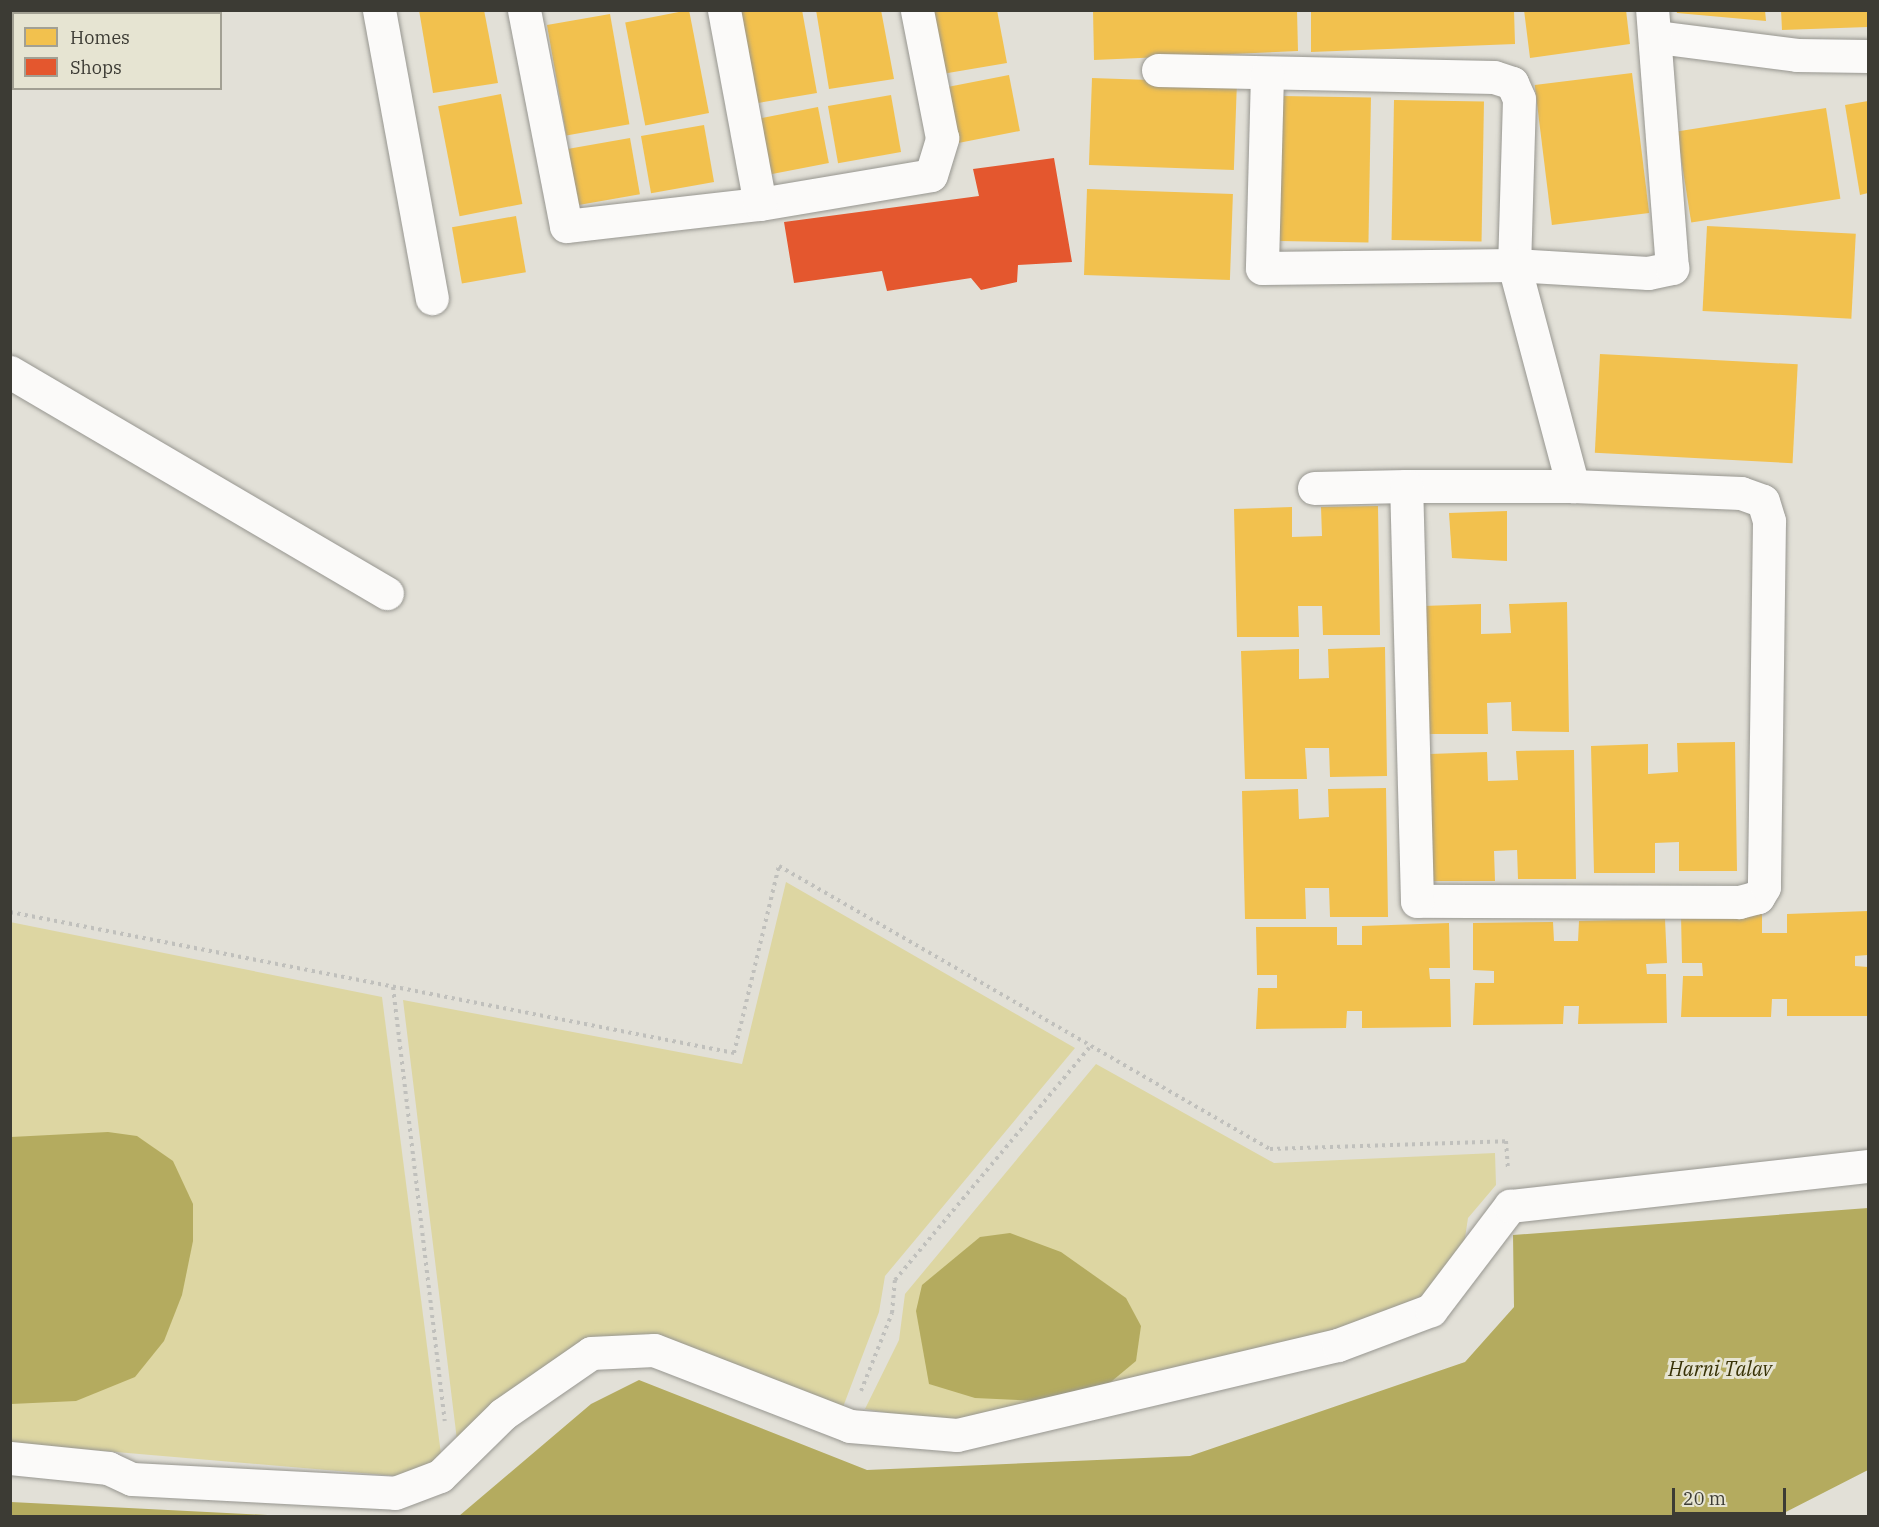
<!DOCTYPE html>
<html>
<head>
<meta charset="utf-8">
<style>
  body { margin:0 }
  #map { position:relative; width:1879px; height:1527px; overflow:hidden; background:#e2e0d7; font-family:"IBM Plex Serif",serif }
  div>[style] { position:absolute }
  .green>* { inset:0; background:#ddd6a2 }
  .water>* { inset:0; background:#b4ab5f }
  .homes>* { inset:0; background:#f2c14e; transform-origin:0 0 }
  .shops>* { inset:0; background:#e4572e }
  .path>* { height:4px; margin-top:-2px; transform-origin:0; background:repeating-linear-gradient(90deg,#c0c0bc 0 3px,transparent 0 7.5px) }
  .roads { filter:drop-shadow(0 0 2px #979690) drop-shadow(0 0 2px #979690) }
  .minor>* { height:33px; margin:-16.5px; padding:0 16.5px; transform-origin:16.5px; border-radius:16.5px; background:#fbfaf9 }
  span { translate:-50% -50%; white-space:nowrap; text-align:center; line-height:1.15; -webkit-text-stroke:6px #e6e4d2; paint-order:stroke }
  .water-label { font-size:20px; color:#383206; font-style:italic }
  .frame { position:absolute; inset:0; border:12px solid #3c3b34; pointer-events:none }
  .legend { position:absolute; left:12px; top:12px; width:210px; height:78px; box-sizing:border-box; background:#e6e4d2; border:2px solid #a2a093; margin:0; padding:8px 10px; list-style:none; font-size:18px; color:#3c3b34 }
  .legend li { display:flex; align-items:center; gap:12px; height:30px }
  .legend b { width:30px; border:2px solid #a2a093 }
  .scale { position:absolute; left:1672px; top:1488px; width:114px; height:27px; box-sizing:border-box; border:3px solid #3c3b34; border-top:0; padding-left:8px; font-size:18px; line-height:21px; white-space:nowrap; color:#3c3b34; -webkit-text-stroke:4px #e6e4d2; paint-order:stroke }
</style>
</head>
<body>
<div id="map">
  <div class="green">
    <div style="clip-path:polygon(786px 882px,1075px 1048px,885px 1276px,879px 1312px,843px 1407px,655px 1335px,457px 1440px,403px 1000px,742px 1064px)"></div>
    <div style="clip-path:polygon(10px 922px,382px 997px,442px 1462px,408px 1477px,11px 1443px)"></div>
    <div style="clip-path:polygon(1096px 1064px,1274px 1163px,1495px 1153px,1496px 1185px,1468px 1218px,1463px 1251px,1427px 1300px,1334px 1339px,960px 1425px,865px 1409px,899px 1340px,905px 1294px)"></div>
  </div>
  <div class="water">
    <div style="clip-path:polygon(108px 1132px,137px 1136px,173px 1161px,193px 1204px,193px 1241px,182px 1295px,164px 1341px,135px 1377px,76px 1401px,11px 1404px,11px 1137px)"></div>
    <div style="clip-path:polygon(1868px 1208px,1868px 1470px,1778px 1516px,459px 1516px,591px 1404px,639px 1380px,867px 1470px,1190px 1456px,1465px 1362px,1514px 1307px,1513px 1235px)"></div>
    <div style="clip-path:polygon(1010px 1233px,1061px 1252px,1126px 1298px,1141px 1326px,1136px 1361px,1106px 1386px,1038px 1401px,975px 1398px,929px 1384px,916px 1311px,922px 1285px,980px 1237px)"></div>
    <div style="clip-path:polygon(11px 1502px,286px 1516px,11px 1516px)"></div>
  </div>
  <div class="homes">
    <div style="clip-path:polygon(419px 10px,484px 10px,498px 83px,433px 93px)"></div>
    <div style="left:689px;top:10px;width:105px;height:65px;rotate:79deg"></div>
    <div style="clip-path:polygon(737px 10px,802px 10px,817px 93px,752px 104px)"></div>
    <div style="clip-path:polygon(816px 10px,881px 10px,894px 79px,829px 89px)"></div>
    <div style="clip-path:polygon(931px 10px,997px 10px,1007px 63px,942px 74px)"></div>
    <div style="clip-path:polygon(1093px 10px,1297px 10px,1298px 51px,1094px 60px)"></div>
    <div style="clip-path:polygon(1311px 10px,1514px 10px,1515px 44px,1311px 52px)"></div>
    <div style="clip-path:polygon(1524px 10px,1626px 10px,1630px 44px,1530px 58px)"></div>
    <div style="clip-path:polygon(1676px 10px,1765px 10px,1766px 21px,1677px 13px)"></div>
    <div style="clip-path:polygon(1781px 10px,1868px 10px,1868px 27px,1782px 30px)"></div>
    <div style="left:610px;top:14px;width:112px;height:64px;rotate:80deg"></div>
    <div style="left:1632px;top:73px;width:141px;height:98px;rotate:83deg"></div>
    <div style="left:1009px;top:75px;width:57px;height:64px;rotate:79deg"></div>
    <div style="left:1092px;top:78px;width:145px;height:87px;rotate:2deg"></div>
    <div style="left:501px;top:94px;width:112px;height:64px;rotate:79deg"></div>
    <div style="left:891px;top:95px;width:58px;height:64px;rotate:80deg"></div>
    <div style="left:1282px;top:96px;width:89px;height:145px;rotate:1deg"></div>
    <div style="left:1394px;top:100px;width:90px;height:140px;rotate:1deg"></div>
    <div style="clip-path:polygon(1868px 101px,1868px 193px,1860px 195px,1845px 105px)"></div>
    <div style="left:818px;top:107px;width:57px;height:63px;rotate:79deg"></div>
    <div style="left:1826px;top:108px;width:92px;height:151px;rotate:81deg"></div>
    <div style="left:704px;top:125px;width:58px;height:64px;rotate:80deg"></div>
    <div style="left:630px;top:138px;width:57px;height:65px;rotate:80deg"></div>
    <div style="left:1087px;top:189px;width:146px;height:86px;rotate:2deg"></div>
    <div style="left:516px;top:216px;width:57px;height:65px;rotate:80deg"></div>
    <div style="left:1707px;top:226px;width:149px;height:85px;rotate:3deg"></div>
    <div style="left:1600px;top:354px;width:198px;height:99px;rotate:3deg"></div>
    <div style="clip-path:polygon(1378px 506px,1380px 635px,1323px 635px,1322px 606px,1298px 606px,1299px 637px,1237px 637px,1234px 509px,1292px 507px,1292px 537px,1322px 536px,1321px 507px)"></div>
    <div style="clip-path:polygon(1507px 511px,1507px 561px,1452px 558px,1449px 513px)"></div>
    <div style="clip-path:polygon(1567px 602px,1569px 732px,1512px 731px,1511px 702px,1487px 703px,1488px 734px,1426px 734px,1423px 606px,1481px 604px,1481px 634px,1511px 633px,1509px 604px)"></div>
    <div style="clip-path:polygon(1385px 647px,1387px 776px,1330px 777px,1329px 748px,1305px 748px,1307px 779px,1245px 779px,1241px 651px,1299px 649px,1299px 679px,1329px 678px,1328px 649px)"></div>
    <div style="clip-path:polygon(1735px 742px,1737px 871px,1679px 871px,1679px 842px,1655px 843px,1655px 873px,1594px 873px,1591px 746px,1648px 744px,1648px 774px,1678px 772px,1677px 743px)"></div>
    <div style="clip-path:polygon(1574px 750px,1576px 879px,1518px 879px,1517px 850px,1494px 851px,1495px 881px,1433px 881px,1430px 754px,1487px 752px,1488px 781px,1518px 780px,1516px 751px)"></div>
    <div style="clip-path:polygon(1386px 788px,1388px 917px,1330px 917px,1329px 888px,1305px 888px,1306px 919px,1245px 919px,1242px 791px,1298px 789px,1299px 819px,1329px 817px,1328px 789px)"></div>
    <div style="clip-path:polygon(1868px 911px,1868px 955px,1855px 956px,1855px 966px,1868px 967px,1868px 1016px,1787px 1016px,1787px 999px,1772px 999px,1771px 1017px,1681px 1017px,1683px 976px,1703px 976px,1702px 963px,1682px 963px,1681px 915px,1762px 914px,1762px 933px,1787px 933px,1787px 914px)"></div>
    <div style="clip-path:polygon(1665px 919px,1667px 963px,1646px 964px,1647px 974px,1666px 974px,1667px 1023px,1578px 1024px,1579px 1006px,1564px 1006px,1563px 1024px,1473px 1025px,1475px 983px,1494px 983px,1494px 971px,1473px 970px,1473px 923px,1553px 922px,1554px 941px,1578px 941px,1579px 921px)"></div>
    <div style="clip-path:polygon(1449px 923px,1450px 968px,1429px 968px,1430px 979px,1450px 979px,1451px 1027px,1362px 1028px,1362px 1011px,1347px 1011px,1346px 1028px,1256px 1029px,1258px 988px,1277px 988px,1277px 975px,1257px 975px,1256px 927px,1337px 927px,1337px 945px,1362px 945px,1362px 926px)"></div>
  </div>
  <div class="shops">
    <div style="clip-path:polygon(1054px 158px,1072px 262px,1018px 265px,1017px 282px,981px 290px,971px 278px,887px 291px,882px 271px,794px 283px,784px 222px,979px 196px,973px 169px)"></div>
  </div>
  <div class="path">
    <div style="left:10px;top:912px;width:738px;rotate:11.02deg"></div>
    <div style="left:734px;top:1053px;width:192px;rotate:-76.5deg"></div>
    <div style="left:779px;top:866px;width:567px;rotate:29.96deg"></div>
    <div style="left:1270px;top:1149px;width:236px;rotate:-1.9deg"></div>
    <div style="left:1506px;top:1141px;width:30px;rotate:86deg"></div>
    <div style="left:393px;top:987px;width:437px;rotate:83.2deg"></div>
    <div style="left:861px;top:1391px;width:84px;rotate:-68.3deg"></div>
    <div style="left:892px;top:1313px;width:33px;rotate:-85deg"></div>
    <div style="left:895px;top:1280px;width:305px;rotate:-50.1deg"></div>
  </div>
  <div class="roads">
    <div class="minor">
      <div style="left:379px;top:10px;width:293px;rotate:79.6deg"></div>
      <div style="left:524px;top:10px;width:220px;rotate:79deg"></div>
      <div style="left:566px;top:226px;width:195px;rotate:-6.5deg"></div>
      <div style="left:760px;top:204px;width:173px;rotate:-9.6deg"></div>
      <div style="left:931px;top:175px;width:39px;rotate:-73deg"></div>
      <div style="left:942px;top:138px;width:130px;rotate:-101.1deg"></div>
      <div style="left:724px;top:10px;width:197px;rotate:79.5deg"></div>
      <div style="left:1657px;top:37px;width:141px;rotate:7.3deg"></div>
      <div style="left:1797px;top:55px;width:71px;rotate:0.8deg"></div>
      <div style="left:1158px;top:70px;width:336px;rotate:1.2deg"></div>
      <div style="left:1494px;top:77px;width:19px;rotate:18deg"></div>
      <div style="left:1512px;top:83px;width:17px;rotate:66deg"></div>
      <div style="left:1519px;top:99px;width:166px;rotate:91.7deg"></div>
      <div style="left:1514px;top:265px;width:229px;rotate:75.1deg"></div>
      <div style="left:1267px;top:74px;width:194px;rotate:91.5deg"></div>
      <div style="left:1262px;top:268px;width:252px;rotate:-0.7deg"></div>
      <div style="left:1514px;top:265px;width:134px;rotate:3.4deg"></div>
      <div style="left:1648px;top:273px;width:25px;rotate:-12deg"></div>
      <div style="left:1672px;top:268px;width:259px;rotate:-94.4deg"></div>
      <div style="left:10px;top:372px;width:437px;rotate:30.4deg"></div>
      <div style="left:1314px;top:488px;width:92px;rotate:-1.2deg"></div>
      <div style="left:1406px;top:486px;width:167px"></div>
      <div style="left:1573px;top:486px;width:168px;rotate:2.4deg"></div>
      <div style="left:1741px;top:493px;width:23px;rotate:20deg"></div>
      <div style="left:1763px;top:501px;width:21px;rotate:73deg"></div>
      <div style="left:1769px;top:521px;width:366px;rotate:90.8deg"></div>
      <div style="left:1764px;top:887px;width:12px;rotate:121deg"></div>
      <div style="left:1758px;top:897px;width:20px;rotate:165deg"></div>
      <div style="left:1739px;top:902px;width:322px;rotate:-179.8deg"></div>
      <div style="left:1417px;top:901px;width:415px;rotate:-91.5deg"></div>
      <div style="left:10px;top:1458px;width:99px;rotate:5.8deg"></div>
      <div style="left:108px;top:1468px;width:26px;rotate:25deg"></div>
      <div style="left:132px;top:1479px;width:263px;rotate:3deg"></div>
      <div style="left:395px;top:1493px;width:48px;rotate:-20.7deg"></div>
      <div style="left:440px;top:1476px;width:88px;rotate:-44.5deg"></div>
      <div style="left:503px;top:1414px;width:107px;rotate:-34.7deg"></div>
      <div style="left:591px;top:1353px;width:63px;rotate:-2.7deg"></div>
      <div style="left:654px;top:1350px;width:210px;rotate:21.2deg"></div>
      <div style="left:850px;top:1426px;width:107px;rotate:4.8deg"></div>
      <div style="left:957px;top:1435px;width:391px;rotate:-13.3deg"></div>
      <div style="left:1338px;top:1345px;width:99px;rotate:-20.6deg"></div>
      <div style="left:1431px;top:1310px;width:131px;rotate:-52.8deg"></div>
      <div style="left:1510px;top:1206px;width:360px;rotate:-6.4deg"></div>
    </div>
  </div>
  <div class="water-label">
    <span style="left:1720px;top:1368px">Harni Talav</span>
  </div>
  <div class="frame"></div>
  <ul class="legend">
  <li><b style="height:16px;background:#f2c14e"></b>Homes</li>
  <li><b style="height:16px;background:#e4572e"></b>Shops</li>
  </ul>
  <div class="scale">20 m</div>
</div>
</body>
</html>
